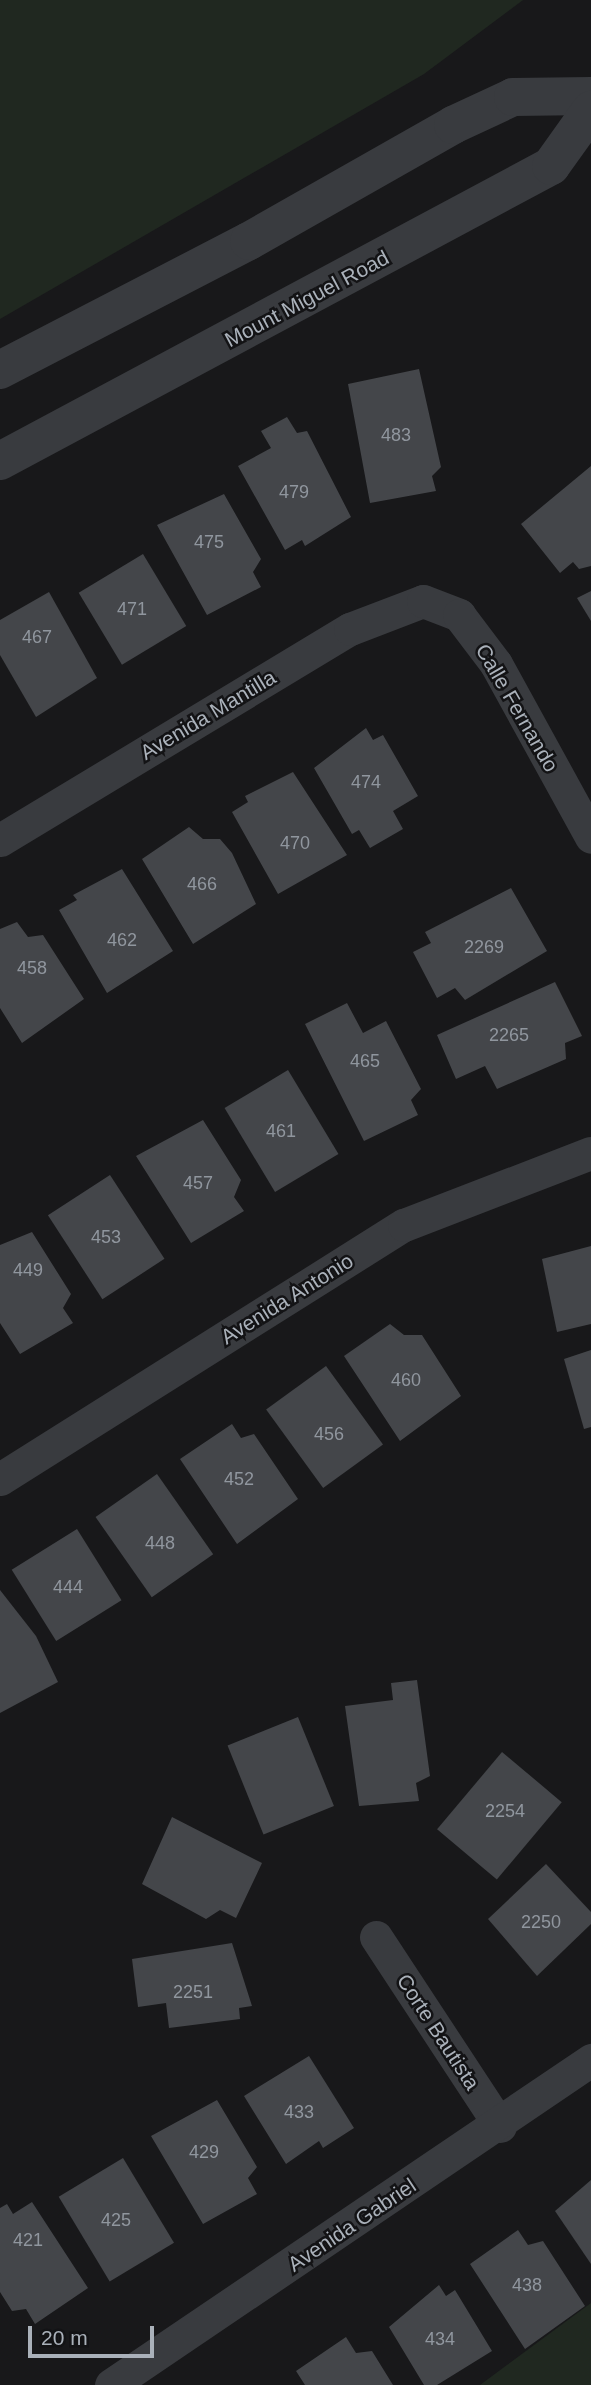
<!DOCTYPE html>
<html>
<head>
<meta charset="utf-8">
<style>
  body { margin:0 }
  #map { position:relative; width:591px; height:2385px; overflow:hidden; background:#18181a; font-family:Arial,sans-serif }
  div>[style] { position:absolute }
  .green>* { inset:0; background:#202820 }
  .building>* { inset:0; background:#44464a; transform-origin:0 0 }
  .minor>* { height:33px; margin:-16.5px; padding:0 16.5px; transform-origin:16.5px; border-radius:16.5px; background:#393b3f }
  .tertiary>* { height:38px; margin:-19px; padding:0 19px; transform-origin:19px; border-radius:19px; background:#393b3f }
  span { translate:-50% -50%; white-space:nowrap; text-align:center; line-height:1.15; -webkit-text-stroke:5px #131315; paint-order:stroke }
  .number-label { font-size:18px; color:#90969e }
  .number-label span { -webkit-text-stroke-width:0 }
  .street-label { font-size:21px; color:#aab1ba }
  .scale { position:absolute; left:28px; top:2326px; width:126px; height:32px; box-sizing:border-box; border:4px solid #aab1ba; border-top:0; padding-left:9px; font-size:21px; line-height:24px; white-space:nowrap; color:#aab1ba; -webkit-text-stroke:5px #131315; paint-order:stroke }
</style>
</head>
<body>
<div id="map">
  <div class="green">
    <div style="clip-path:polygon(0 0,523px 0,424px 74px,0 319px)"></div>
    <div style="clip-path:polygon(591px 2303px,591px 2385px,480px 2385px)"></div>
  </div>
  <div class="building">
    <div style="clip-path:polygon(419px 369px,441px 467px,432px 476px,436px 491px,370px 503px,348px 384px)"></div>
    <div style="clip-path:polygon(287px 417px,297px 433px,307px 431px,351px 517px,305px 546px,302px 540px,285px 550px,238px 466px,271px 448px,261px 431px)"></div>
    <div style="clip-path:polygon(591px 466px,591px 566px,579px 569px,573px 562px,560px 573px,521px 524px)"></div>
    <div style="clip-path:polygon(224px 494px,261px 559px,253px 572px,261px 587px,207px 615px,157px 525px)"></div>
    <div style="left:143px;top:554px;width:84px;height:75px;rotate:59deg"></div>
    <div style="clip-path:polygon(591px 591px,591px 621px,577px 598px)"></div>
    <div style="clip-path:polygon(49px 592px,97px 678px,36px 717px,0 655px,0 620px)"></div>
    <div style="clip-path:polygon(366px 728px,373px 740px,383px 735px,418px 796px,393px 811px,403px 829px,370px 848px,359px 830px,352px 834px,314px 768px)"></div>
    <div style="clip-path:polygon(293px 772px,347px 855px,278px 894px,232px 812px,248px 802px,245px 796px)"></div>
    <div style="clip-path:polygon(189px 827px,203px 839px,220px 839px,232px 853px,256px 904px,193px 944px,142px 859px)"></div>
    <div style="clip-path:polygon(122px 869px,173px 951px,107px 993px,59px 910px,77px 900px,73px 895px)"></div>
    <div style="clip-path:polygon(511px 888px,547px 951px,465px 1000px,455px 988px,437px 998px,413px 952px,431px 943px,425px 932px)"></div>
    <div style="clip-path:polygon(17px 922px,28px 937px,43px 935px,84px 999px,22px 1043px,0 1008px,0 929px)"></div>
    <div style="clip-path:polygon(555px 982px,582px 1036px,565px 1043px,566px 1059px,497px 1089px,485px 1066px,456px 1079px,437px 1035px)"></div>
    <div style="clip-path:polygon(347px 1003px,363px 1033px,386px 1021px,421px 1089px,411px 1100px,418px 1115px,364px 1141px,305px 1024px)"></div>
    <div style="left:288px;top:1070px;width:98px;height:74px;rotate:59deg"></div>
    <div style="clip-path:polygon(203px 1120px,241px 1180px,234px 1197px,244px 1211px,191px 1243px,136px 1156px)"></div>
    <div style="left:110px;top:1175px;width:100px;height:74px;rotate:57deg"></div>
    <div style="clip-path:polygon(32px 1232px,71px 1294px,63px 1308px,73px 1323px,20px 1354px,0 1323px,0 1245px)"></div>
    <div style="clip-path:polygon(591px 1246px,591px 1324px,557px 1332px,542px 1259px)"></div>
    <div style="clip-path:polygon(390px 1324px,404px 1335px,422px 1335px,461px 1396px,400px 1441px,344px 1356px)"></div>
    <div style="clip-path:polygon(591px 1350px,591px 1427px,584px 1429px,564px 1359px)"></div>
    <div style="left:326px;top:1366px;width:97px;height:74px;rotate:54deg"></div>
    <div style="clip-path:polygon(232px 1424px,241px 1438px,254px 1434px,298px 1499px,237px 1544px,180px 1459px)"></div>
    <div style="left:157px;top:1474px;width:98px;height:75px;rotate:55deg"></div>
    <div style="left:77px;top:1529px;width:84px;height:77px;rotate:58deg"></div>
    <div style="clip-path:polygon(0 1590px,36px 1636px,58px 1682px,0 1713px)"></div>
    <div style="clip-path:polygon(417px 1680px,430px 1776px,416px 1783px,419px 1801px,359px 1806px,345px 1706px,393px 1700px,391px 1683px)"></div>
    <div style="left:298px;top:1717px;width:96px;height:76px;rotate:68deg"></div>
    <div style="left:502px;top:1752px;width:78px;height:101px;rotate:40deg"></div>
    <div style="clip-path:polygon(172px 1817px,262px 1863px,236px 1918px,220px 1910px,206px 1919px,142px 1884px)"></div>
    <div style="clip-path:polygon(546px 1864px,591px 1912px,591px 1924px,537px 1976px,488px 1919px)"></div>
    <div style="clip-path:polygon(232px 1943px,252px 2006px,239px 2008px,240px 2019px,169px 2028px,166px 2003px,138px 2007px,132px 1959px)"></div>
    <div style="clip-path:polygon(309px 2056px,354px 2128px,323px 2148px,319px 2141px,286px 2164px,244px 2096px)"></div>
    <div style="clip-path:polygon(217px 2100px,257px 2167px,248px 2178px,257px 2194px,203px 2224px,151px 2136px)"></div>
    <div style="left:123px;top:2158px;width:99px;height:75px;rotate:59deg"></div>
    <div style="clip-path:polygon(591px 2180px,591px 2264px,555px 2211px)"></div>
    <div style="clip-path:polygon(32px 2202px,88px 2288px,35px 2324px,26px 2309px,12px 2311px,0 2292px,0 2208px,7px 2204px,13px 2214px)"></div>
    <div style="clip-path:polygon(518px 2230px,528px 2245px,543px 2241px,585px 2306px,525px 2349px,470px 2264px)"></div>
    <div style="clip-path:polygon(439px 2285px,446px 2296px,455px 2290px,492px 2351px,437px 2385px,424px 2385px,389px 2327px)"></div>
    <div style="clip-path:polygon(346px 2337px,356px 2353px,372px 2351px,393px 2385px,305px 2385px,296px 2371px)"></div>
  </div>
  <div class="minor">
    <div style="left:0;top:840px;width:409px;rotate:-31.1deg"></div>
    <div style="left:350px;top:629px;width:78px;rotate:-21deg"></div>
    <div style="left:423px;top:601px;width:39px;rotate:21deg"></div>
    <div style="left:459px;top:615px;width:61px;rotate:52.9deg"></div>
    <div style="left:496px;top:664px;width:197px;rotate:61.2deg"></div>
    <div style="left:0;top:1479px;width:477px;rotate:-32.2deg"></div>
    <div style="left:404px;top:1225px;width:200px;rotate:-21.1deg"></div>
    <div style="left:376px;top:1937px;width:226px;rotate:56.7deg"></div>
    <div style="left:111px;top:2385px;width:580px;rotate:-34.1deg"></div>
  </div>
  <div class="tertiary">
    <div style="left:0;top:370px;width:280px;rotate:-27.4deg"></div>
    <div style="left:249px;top:241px;width:235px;rotate:-29.6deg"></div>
    <div style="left:453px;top:125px;width:66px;rotate:-25deg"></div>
    <div style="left:513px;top:97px;width:78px;rotate:-0.7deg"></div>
    <div style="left:0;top:461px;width:625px;rotate:-28.16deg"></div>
    <div style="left:551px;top:166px;width:69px;rotate:-54.5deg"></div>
  </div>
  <div class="number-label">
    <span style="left:396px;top:435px">483</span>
    <span style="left:294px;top:492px">479</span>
    <span style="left:209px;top:542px">475</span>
    <span style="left:132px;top:609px">471</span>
    <span style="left:37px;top:637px">467</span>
    <span style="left:366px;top:782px">474</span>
    <span style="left:295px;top:843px">470</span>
    <span style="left:202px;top:884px">466</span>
    <span style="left:122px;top:940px">462</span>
    <span style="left:484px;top:947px">2269</span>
    <span style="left:32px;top:968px">458</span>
    <span style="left:509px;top:1035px">2265</span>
    <span style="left:365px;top:1061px">465</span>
    <span style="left:281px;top:1131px">461</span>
    <span style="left:198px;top:1183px">457</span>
    <span style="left:106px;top:1237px">453</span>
    <span style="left:28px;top:1270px">449</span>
    <span style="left:406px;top:1380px">460</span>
    <span style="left:329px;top:1434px">456</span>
    <span style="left:239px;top:1479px">452</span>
    <span style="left:160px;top:1543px">448</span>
    <span style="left:68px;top:1587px">444</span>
    <span style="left:505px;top:1811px">2254</span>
    <span style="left:541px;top:1922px">2250</span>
    <span style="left:193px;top:1992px">2251</span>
    <span style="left:299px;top:2112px">433</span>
    <span style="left:204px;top:2152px">429</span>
    <span style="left:116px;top:2220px">425</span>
    <span style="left:28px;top:2240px">421</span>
    <span style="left:527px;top:2285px">438</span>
    <span style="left:440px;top:2339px">434</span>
  </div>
  <div class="street-label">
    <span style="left:307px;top:299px;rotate:-28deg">Mount Miguel Road</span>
    <span style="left:517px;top:708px;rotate:60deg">Calle Fernando</span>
    <span style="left:208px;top:715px;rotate:-31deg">Avenida Mantilla</span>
    <span style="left:287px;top:1299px;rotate:-32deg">Avenida Antonio</span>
    <span style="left:438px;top:2032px;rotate:57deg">Corte Bautista</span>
    <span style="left:352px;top:2225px;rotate:-34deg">Avenida Gabriel</span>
  </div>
  <div class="scale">20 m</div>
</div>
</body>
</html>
